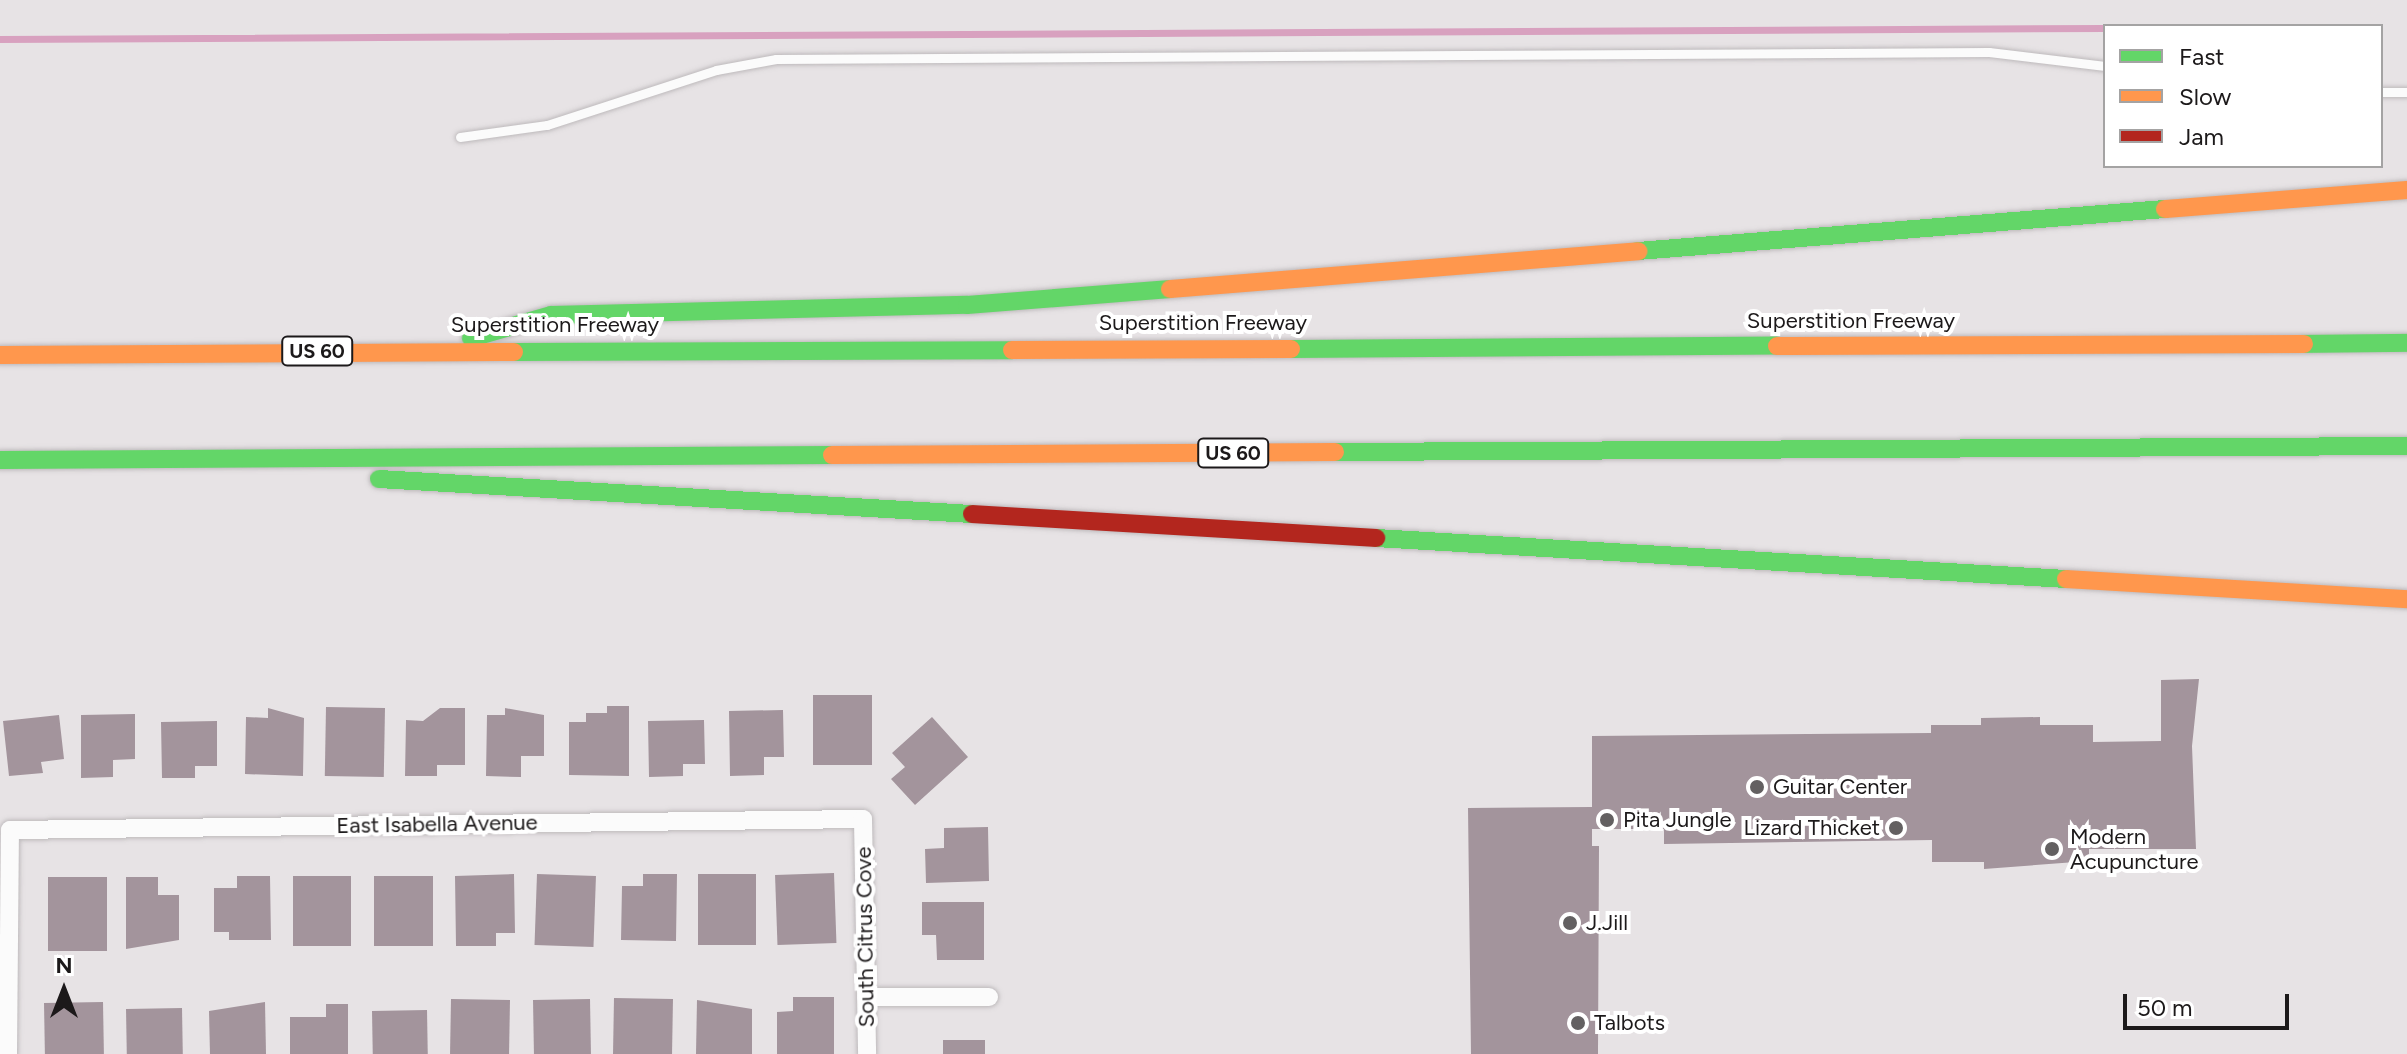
<!DOCTYPE html>
<html>
<head>
<meta charset="utf-8">
<style>
  body { margin:0 }
  #map { position:relative; width:2407px; height:1054px; overflow:hidden; background:#e7e3e5; font-family:Figtree,sans-serif }
  div>[style] { position:absolute }
  .stream>* { height:7px; margin:-3.5px; padding:0 3.5px; transform-origin:3.5px; border-radius:3.5px; background:#d8a1bf }
  .building>* { inset:0; background:#a3949c; transform-origin:0 0 }
  .roads { filter:drop-shadow(0 0 2px #bebabc) drop-shadow(0 0 2px #bebabc) }
  .lane>* { height:9px; margin:-4.5px; padding:0 4.5px; transform-origin:4.5px; border-radius:4.5px; background:#fbfbfb }
  .street>* { height:18px; margin:-9px; padding:0 9px; transform-origin:9px; border-radius:9px; background:#fbfbfb }
  .fast>* { height:18px; margin:-9px; padding:0 9px; transform-origin:9px; border-radius:9px; background:#63d668 }
  .slow>* { height:18px; margin:-9px; padding:0 9px; transform-origin:9px; border-radius:9px; background:#ff974d }
  .jam>* { height:18px; margin:-9px; padding:0 9px; transform-origin:9px; border-radius:9px; background:#b3261e }
  .dots>* { width:22px; height:22px; translate:-50% -50%; box-sizing:border-box; border:4px solid #fff; border-radius:50% }
  span { translate:-50% -50%; white-space:nowrap; text-align:center; line-height:1.15; -webkit-text-stroke:8px #fff; paint-order:stroke }
  .shield-label span { padding:2px 6px; background:#fff; border:2px solid; border-radius:6px; -webkit-text-stroke-width:0 }
  .shield-label { font-size:20px; color:#1c191a; font-weight:700 }
  .street-label { font-size:22px; color:#1c191a }
  .poi-label { font-size:22px; color:#1c191a }
  .left { translate:0 -50%; text-align:left }
  .right { translate:-100% -50%; text-align:right }
  .legend { position:absolute; left:2103px; top:24px; width:280px; height:144px; box-sizing:border-box; background:#fff; border:2px solid #a4a3a3; margin:0; padding:10px 14px; list-style:none; font-size:24px; color:#1c191a }
  .legend li { display:flex; align-items:center; gap:16px; height:40px }
  .legend b { width:40px; border:2px solid #a4a3a3 }
  .north { position:absolute; left:24px; top:950px; width:80px; height:80px; -webkit-text-stroke:6px #fff; paint-order:stroke; rotate:0deg; font-size:22px; font-weight:700; line-height:32px; text-align:center; color:#1c191a }
  .north::after { content:''; display:block; margin:auto; width:28px; height:36px; background:#1c191a; clip-path:polygon(50% 0,100% 100%,50% 72%,0 100%) }
  .scale { position:absolute; left:2123px; top:994px; width:166px; height:36px; box-sizing:border-box; border:4px solid #1c191a; border-top:0; padding-left:10px; font-size:24px; line-height:28px; white-space:nowrap; color:#1c191a; -webkit-text-stroke:6px #fff; paint-order:stroke }
</style>
</head>
<body>
<div id="map">
  <div class="stream">
    <div style="left:0;top:39px;width:2105px;rotate:-0.3deg"></div>
  </div>
  <div class="building">
    <div style="clip-path:polygon(2199px 679px,2192px 746px,2196px 849px,2089px 849px,2089px 861px,1984px 869px,1984px 862px,1932px 862px,1932px 840px,1664px 844px,1664px 829px,1592px 829px,1592px 846px,1599px 846px,1598px 1054px,1471px 1054px,1468px 808px,1592px 807px,1592px 736px,1931px 733px,1931px 725px,1981px 725px,1981px 718px,2040px 717px,2040px 725px,2093px 725px,2093px 742px,2161px 741px,2161px 680px)"></div>
    <div style="left:813px;top:695px;width:59px;height:70px"></div>
    <div style="clip-path:polygon(607px 706px,629px 706px,629px 776px,569px 775px,569px 722px,586px 722px,586px 713px,607px 713px)"></div>
    <div style="left:326px;top:707px;width:59px;height:69px;rotate:1deg"></div>
    <div style="clip-path:polygon(268px 708px,304px 718px,303px 776px,245px 774px,246px 717px,268px 718px)"></div>
    <div style="clip-path:polygon(440px 708px,465px 708px,465px 765px,437px 765px,437px 776px,405px 776px,406px 720px,423px 721px)"></div>
    <div style="clip-path:polygon(505px 708px,544px 715px,544px 756px,521px 756px,521px 777px,486px 776px,487px 715px,505px 715px)"></div>
    <div style="clip-path:polygon(783px 710px,784px 757px,764px 757px,764px 775px,730px 776px,729px 711px)"></div>
    <div style="clip-path:polygon(135px 714px,135px 759px,113px 760px,113px 777px,81px 778px,81px 715px)"></div>
    <div style="clip-path:polygon(59px 715px,64px 759px,41px 762px,43px 773px,9px 776px,3px 721px)"></div>
    <div style="clip-path:polygon(932px 717px,968px 757px,915px 805px,891px 779px,905px 767px,892px 753px)"></div>
    <div style="clip-path:polygon(704px 720px,705px 764px,683px 764px,683px 776px,649px 777px,648px 721px)"></div>
    <div style="clip-path:polygon(217px 721px,217px 766px,195px 766px,195px 778px,162px 778px,161px 722px)"></div>
    <div style="clip-path:polygon(988px 827px,989px 881px,926px 883px,925px 849px,944px 848px,944px 828px)"></div>
    <div style="left:834px;top:873px;width:70px;height:59px;rotate:88deg"></div>
    <div style="clip-path:polygon(514px 874px,515px 933px,496px 933px,496px 946px,456px 946px,455px 876px)"></div>
    <div style="left:537px;top:874px;width:59px;height:71px;rotate:2deg"></div>
    <div style="clip-path:polygon(643px 874px,677px 874px,676px 941px,621px 940px,622px 886px,643px 886px)"></div>
    <div style="left:698px;top:874px;width:58px;height:71px"></div>
    <div style="clip-path:polygon(237px 876px,270px 876px,271px 940px,229px 940px,229px 932px,214px 932px,214px 888px,237px 888px)"></div>
    <div style="left:293px;top:876px;width:58px;height:70px"></div>
    <div style="left:374px;top:876px;width:59px;height:70px"></div>
    <div style="left:48px;top:877px;width:59px;height:74px"></div>
    <div style="clip-path:polygon(126px 877px,158px 877px,158px 895px,179px 895px,179px 940px,126px 949px)"></div>
    <div style="clip-path:polygon(922px 902px,984px 902px,984px 960px,937px 960px,936px 935px,922px 935px)"></div>
    <div style="clip-path:polygon(793px 997px,834px 997px,834px 1054px,777px 1054px,777px 1012px,793px 1011px)"></div>
    <div style="left:614px;top:998px;width:59px;height:56px;rotate:1deg"></div>
    <div style="left:451px;top:999px;width:59px;height:55px;rotate:1deg"></div>
    <div style="left:590px;top:999px;width:55px;height:57px;rotate:89deg"></div>
    <div style="clip-path:polygon(697px 1000px,752px 1009px,752px 1054px,696px 1054px)"></div>
    <div style="left:103px;top:1002px;width:52px;height:59px;rotate:89deg"></div>
    <div style="clip-path:polygon(265px 1002px,266px 1054px,210px 1054px,209px 1011px)"></div>
    <div style="clip-path:polygon(326px 1004px,348px 1004px,348px 1054px,290px 1054px,290px 1017px,326px 1017px)"></div>
    <div style="left:182px;top:1008px;width:46px;height:56px;rotate:89deg"></div>
    <div style="left:427px;top:1010px;width:44px;height:55px;rotate:89deg"></div>
    <div style="left:943px;top:1040px;width:42px;height:14px"></div>
  </div>
  <div class="roads">
    <div class="lane">
      <div style="left:2381px;top:92px;width:26px"></div>
      <div style="left:460px;top:137px;width:88px;rotate:-7.9deg"></div>
      <div style="left:547px;top:125px;width:178px;rotate:-18deg"></div>
      <div style="left:716px;top:70px;width:61px;rotate:-10.4deg"></div>
      <div style="left:776px;top:59px;width:1213px;rotate:-0.33deg"></div>
      <div style="left:1989px;top:52px;width:117px;rotate:6.9deg"></div>
    </div>
    <div class="street">
      <div style="left:866px;top:997px;width:123px"></div>
      <div style="left:8px;top:1054px;width:224px;rotate:-89.5deg"></div>
      <div style="left:10px;top:830px;width:853px;rotate:-0.74deg"></div>
      <div style="left:863px;top:819px;width:235px;rotate:89deg"></div>
    </div>
    <div class="fast">
      <div style="left:1638px;top:251px;width:529px;rotate:-4.56deg"></div>
      <div style="left:471px;top:338px;width:83px;rotate:-16deg"></div>
      <div style="left:551px;top:315px;width:416px;rotate:-1.4deg"></div>
      <div style="left:967px;top:305px;width:204px;rotate:-4.5deg"></div>
      <div style="left:2304px;top:344px;width:103px;rotate:-0.6deg"></div>
      <div style="left:1291px;top:349px;width:486px;rotate:-0.4deg"></div>
      <div style="left:514px;top:352px;width:498px;rotate:-0.2deg"></div>
      <div style="left:1335px;top:452px;width:1072px;rotate:-0.32deg"></div>
      <div style="left:0;top:460px;width:832px;rotate:-0.34deg"></div>
      <div style="left:379px;top:479px;width:594px;rotate:3.38deg"></div>
      <div style="left:1376px;top:538px;width:691px;rotate:3.4deg"></div>
    </div>
    <div class="slow">
      <div style="left:2165px;top:209px;width:243px;rotate:-4.5deg"></div>
      <div style="left:1170px;top:289px;width:470px;rotate:-4.6deg"></div>
      <div style="left:1777px;top:346px;width:527px;rotate:-0.22deg"></div>
      <div style="left:1012px;top:350px;width:279px;rotate:-0.2deg"></div>
      <div style="left:0;top:355px;width:514px;rotate:-0.33deg"></div>
      <div style="left:832px;top:455px;width:503px;rotate:-0.34deg"></div>
      <div style="left:2066px;top:579px;width:342px;rotate:3.4deg"></div>
    </div>
    <div class="jam">
      <div style="left:972px;top:514px;width:405px;rotate:3.4deg"></div>
    </div>
  </div>
  <div class="dots">
    <div style="left:1757px;top:787px;background:#636061"></div>
    <div style="left:1607px;top:820px;background:#636061"></div>
    <div style="left:1896px;top:828px;background:#636061"></div>
    <div style="left:2052px;top:849px;background:#636061"></div>
    <div style="left:1570px;top:923px;background:#636061"></div>
    <div style="left:1578px;top:1023px;background:#636061"></div>
  </div>
  <div class="shield-label">
    <span style="left:317px;top:351px">US 60</span>
    <span style="left:1233px;top:453px">US 60</span>
  </div>
  <div class="street-label">
    <span style="left:1851px;top:321px">Superstition Freeway</span>
    <span style="left:1203px;top:323px">Superstition Freeway</span>
    <span style="left:555px;top:325px">Superstition Freeway</span>
    <span style="left:437px;top:824px;rotate:-1deg">East Isabella Avenue</span>
    <span style="left:865px;top:937px;rotate:-91deg">South Citrus Cove</span>
  </div>
  <div class="poi-label">
    <span class="left" style="left:1773px;top:787px">Guitar Center</span>
    <span class="left" style="left:1623px;top:820px">Pita Jungle</span>
    <span class="right" style="left:1880px;top:828px">Lizard Thicket</span>
    <span class="left" style="left:2070px;top:849px">Modern<br>Acupuncture</span>
    <span class="left" style="left:1586px;top:923px">J.Jill</span>
    <span class="left" style="left:1594px;top:1023px">Talbots</span>
  </div>
  <ul class="legend">
  <li><b style="height:10px;background:#63d668"></b>Fast</li>
  <li><b style="height:10px;background:#ff974d"></b>Slow</li>
  <li><b style="height:10px;background:#b3261e"></b>Jam</li>
  </ul>
  <div class="north">N</div>
  <div class="scale">50 m</div>
</div>
</body>
</html>
